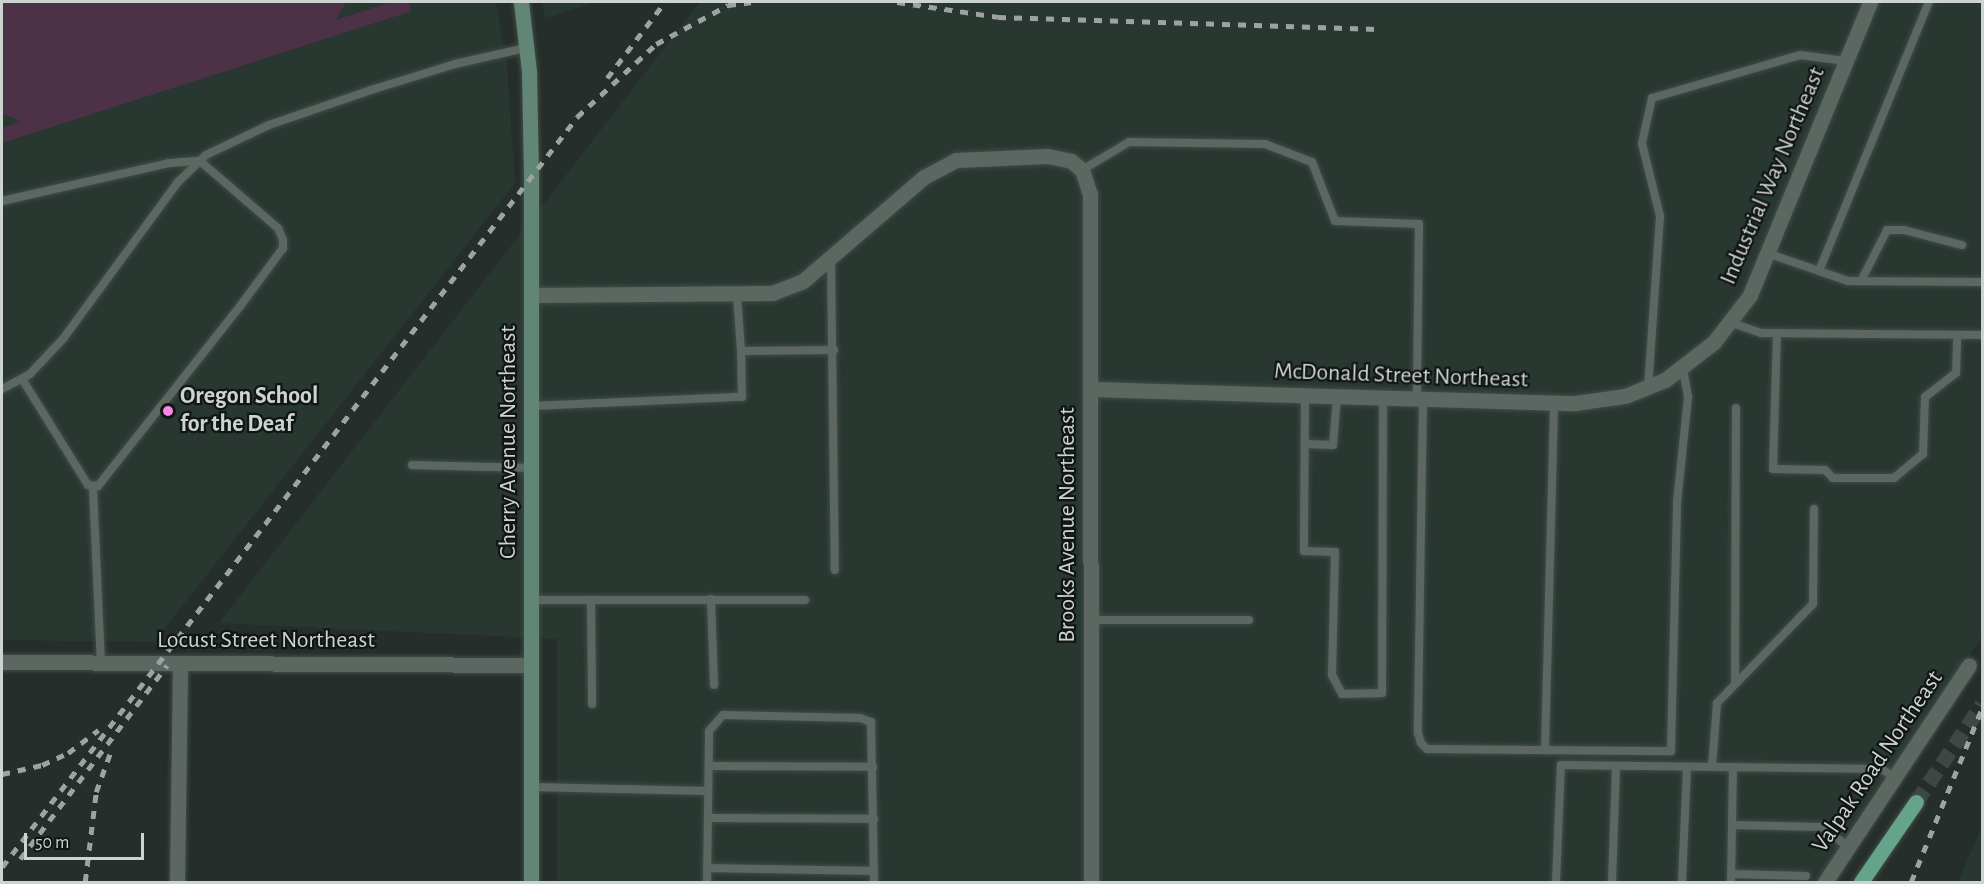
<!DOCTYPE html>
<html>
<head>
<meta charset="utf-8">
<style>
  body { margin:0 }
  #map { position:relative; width:1984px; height:884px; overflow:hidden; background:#252e2a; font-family:"Alegreya Sans",sans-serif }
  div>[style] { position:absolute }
  .built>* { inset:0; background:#283831 }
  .green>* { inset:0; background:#4c3147 }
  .primary-tunnel>* { height:15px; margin-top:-7.5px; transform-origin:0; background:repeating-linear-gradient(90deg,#3e4743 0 15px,transparent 0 23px) }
  .roads { filter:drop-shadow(0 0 2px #434b47) drop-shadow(0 0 2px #434b47) }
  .lane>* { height:8px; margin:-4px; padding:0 4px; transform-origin:4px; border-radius:4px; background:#5d6762 }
  .street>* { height:15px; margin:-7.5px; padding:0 7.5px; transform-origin:7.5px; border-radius:7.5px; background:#5d6762 }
  .secondary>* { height:15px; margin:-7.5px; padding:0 7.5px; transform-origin:7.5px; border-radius:7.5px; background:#618676 }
  .primary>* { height:15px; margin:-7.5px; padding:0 7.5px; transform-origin:7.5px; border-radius:7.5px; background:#65a48b }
  .rail>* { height:4.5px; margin-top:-2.25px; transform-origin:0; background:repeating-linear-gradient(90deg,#9ca3a0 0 8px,transparent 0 16px) }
  .dots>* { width:16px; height:16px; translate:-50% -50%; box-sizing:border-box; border:3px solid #111513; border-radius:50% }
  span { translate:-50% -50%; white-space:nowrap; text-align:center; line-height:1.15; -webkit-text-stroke:4.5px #111513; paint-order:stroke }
  .street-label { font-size:24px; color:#cdd3d0 }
  .poi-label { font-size:24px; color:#cdd3d0; font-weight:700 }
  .left { translate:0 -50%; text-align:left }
  .frame { position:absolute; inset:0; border:3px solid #cdd3d0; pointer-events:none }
  .scale { position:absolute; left:24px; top:833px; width:120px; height:27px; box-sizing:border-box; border:3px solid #cdd3d0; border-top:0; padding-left:8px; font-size:18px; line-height:21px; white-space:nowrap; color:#cdd3d0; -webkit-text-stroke:4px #111513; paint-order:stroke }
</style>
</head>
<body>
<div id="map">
  <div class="built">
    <div style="clip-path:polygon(2px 2px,496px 2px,507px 64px,515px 183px,154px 642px,2px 640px)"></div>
    <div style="clip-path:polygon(542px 2px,595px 2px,545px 18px)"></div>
    <div style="clip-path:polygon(700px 2px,1982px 2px,1982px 637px,1817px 882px,557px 882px,557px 639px,219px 623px)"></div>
    <div style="clip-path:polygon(1982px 827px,1982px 882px,1958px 882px)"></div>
  </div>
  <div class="green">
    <div style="clip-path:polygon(2px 2px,346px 2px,336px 20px,391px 2px,408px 2px,412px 11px,2px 143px,2px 128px,21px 122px,2px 113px)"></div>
  </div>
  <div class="primary-tunnel">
    <div style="left:1916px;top:802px;width:118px;rotate:-56deg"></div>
  </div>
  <div class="roads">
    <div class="lane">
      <div style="left:1082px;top:170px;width:55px;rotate:-30.8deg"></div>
      <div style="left:1129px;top:142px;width:136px;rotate:0.8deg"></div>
      <div style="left:1265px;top:144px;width:50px;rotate:21deg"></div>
      <div style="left:1312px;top:162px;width:63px;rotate:68.7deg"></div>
      <div style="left:1335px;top:221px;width:84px;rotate:2deg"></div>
      <div style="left:1419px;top:224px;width:174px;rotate:90.7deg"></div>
      <div style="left:2px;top:201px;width:171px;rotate:-12.8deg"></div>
      <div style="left:169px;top:163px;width:31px;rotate:-4deg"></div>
      <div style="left:200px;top:161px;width:103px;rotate:40.7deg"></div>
      <div style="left:278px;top:228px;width:13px;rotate:67deg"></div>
      <div style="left:283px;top:240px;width:8px;rotate:90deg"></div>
      <div style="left:283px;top:248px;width:71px;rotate:126.4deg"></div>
      <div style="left:241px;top:305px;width:231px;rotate:128.3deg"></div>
      <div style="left:98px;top:486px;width:10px;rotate:-174deg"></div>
      <div style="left:88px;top:485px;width:125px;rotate:-121.9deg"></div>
      <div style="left:1767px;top:253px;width:86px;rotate:19.1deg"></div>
      <div style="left:1848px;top:281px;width:134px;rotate:0.4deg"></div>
      <div style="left:831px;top:259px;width:311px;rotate:89.3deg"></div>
      <div style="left:1819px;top:271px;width:291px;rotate:-67.8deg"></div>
      <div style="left:1861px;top:281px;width:57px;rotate:-63deg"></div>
      <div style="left:1887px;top:230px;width:17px"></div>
      <div style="left:1904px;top:230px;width:60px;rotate:14.5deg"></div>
      <div style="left:737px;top:295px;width:56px;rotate:85.9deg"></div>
      <div style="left:1729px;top:322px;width:34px;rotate:19deg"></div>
      <div style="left:1761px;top:333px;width:221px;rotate:0.5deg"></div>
      <div style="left:1777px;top:333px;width:136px;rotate:91.7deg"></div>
      <div style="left:1773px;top:469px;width:52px;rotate:1.1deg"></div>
      <div style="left:1825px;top:470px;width:11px;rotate:45deg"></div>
      <div style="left:1833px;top:478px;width:61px"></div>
      <div style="left:1894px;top:478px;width:38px;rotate:-40deg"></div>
      <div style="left:1923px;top:454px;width:57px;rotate:-88deg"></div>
      <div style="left:1925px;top:397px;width:39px;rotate:-38deg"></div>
      <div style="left:1956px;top:373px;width:38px;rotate:-88deg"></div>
      <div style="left:1648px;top:388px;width:172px;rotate:-86deg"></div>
      <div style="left:1660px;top:216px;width:75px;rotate:-103.9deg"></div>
      <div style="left:1642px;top:143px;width:46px;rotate:-77.5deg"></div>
      <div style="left:1652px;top:98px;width:154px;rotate:-16.2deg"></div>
      <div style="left:1800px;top:55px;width:46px;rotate:7.4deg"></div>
      <div style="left:2px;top:389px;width:32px;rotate:-28deg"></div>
      <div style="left:30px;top:374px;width:48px;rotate:-46.7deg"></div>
      <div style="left:63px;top:339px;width:195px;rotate:-53.8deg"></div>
      <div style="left:178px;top:182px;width:39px;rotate:-44deg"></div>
      <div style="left:206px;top:155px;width:70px;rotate:-25.5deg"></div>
      <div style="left:269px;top:125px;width:108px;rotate:-18.9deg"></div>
      <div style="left:371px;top:90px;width:88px;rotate:-17.2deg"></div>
      <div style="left:455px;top:64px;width:73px;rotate:-12.7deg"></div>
      <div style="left:1305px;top:395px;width:156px;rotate:90.4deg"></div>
      <div style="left:1304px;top:551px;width:31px;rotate:2deg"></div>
      <div style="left:1335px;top:552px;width:123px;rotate:91.4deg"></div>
      <div style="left:1332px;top:675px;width:21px;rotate:62deg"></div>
      <div style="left:1342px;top:694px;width:40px;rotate:-1.4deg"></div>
      <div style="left:1382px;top:693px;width:295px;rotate:-89.8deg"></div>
      <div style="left:1423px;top:399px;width:334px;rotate:90.9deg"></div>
      <div style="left:1418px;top:733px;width:10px;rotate:73deg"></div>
      <div style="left:1421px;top:743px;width:8px;rotate:45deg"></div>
      <div style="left:1427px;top:749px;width:244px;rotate:0.5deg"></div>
      <div style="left:1671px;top:751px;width:249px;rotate:-88.6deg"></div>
      <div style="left:1677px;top:502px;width:106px;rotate:-84deg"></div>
      <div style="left:1688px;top:397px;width:29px;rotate:-100deg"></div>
      <div style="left:532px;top:406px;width:210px;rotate:-2.5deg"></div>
      <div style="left:742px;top:397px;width:46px;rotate:-91.2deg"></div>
      <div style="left:741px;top:351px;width:93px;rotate:-0.6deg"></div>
      <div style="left:1305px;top:444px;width:28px;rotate:2deg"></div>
      <div style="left:1333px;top:445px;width:49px;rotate:-85.3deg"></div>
      <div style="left:412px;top:465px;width:119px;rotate:1.4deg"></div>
      <div style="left:93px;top:488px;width:175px;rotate:87.4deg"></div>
      <div style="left:711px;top:599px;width:86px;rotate:88deg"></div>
      <div style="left:531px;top:600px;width:274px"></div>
      <div style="left:591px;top:600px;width:104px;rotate:89.4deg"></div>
      <div style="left:1090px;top:620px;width:159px"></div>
      <div style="left:1735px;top:684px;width:276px;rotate:-89.8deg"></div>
      <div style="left:1545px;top:750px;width:347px;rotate:-88.5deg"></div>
      <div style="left:709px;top:766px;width:164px;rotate:0.3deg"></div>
      <div style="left:1712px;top:767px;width:64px;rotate:-85.5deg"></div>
      <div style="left:1717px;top:703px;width:138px;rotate:-45.9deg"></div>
      <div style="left:1813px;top:604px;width:95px;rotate:-89.4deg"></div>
      <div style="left:531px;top:787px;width:177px;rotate:1.3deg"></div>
      <div style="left:708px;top:818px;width:166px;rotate:0.3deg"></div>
      <div style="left:1732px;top:825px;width:90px;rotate:1.3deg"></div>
      <div style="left:1822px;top:827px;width:34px;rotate:37deg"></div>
      <div style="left:707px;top:868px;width:167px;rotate:1deg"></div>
      <div style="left:1731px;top:874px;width:75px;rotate:1.5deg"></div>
      <div style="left:707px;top:882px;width:151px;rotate:-89.2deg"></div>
      <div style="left:709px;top:731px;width:21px;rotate:-49deg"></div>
      <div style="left:723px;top:715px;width:137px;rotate:1.3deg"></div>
      <div style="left:860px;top:718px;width:12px;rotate:20deg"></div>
      <div style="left:871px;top:722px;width:160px;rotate:88.9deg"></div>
      <div style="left:1556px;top:882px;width:117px;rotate:-87.6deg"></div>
      <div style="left:1561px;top:765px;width:321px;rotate:0.7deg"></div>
      <div style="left:1882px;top:769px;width:16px;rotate:35deg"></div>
      <div style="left:1612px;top:882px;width:116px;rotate:-88deg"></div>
      <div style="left:1682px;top:882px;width:115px;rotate:-87.5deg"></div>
      <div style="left:1731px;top:882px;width:115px;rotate:-89deg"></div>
    </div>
    <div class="street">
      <div style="left:532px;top:295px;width:240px;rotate:-0.5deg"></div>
      <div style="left:772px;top:293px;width:33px;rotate:-21deg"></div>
      <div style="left:803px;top:281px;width:160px;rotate:-40.7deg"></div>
      <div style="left:924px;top:177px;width:36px;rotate:-28deg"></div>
      <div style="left:956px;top:160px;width:92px;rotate:-2.5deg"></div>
      <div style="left:1048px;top:156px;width:24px;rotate:12deg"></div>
      <div style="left:1071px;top:161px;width:14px;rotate:39deg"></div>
      <div style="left:1082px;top:170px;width:25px;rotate:72deg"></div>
      <div style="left:1090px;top:194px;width:688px;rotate:89.92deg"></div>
      <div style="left:1091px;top:389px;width:484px;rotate:1.7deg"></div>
      <div style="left:1575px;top:403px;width:50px;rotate:-8deg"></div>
      <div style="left:1625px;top:396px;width:43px;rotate:-21.8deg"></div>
      <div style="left:1665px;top:380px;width:62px;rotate:-37.8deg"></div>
      <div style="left:1714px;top:342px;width:59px;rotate:-52.5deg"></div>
      <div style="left:1750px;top:295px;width:317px;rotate:-67.7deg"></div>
      <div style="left:2px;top:662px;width:529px;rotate:0.32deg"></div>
      <div style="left:177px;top:882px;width:218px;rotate:-89.2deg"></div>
      <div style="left:1825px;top:882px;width:260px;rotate:-56.4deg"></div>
    </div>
    <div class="secondary">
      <div style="left:521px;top:2px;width:69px;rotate:83.4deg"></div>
      <div style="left:529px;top:71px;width:102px;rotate:88.9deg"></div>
      <div style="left:531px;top:173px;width:709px;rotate:90deg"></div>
    </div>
    <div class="primary">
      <div style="left:1861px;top:882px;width:97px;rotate:-55.5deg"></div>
    </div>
  </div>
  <div class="rail">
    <div style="left:897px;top:2px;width:102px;rotate:8.4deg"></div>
    <div style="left:998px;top:17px;width:380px;rotate:1.8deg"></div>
    <div style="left:607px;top:78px;width:96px;rotate:-52.7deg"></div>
    <div style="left:2px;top:774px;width:41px;rotate:-12.7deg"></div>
    <div style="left:42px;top:765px;width:29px;rotate:-25deg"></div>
    <div style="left:68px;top:753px;width:38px;rotate:-37deg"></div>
    <div style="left:20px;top:859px;width:243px;rotate:-52.8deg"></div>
    <div style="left:2px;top:867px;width:945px;rotate:-52.52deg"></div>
    <div style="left:577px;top:117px;width:108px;rotate:-42.7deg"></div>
    <div style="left:656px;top:44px;width:82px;rotate:-28.4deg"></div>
    <div style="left:728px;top:5px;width:23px;rotate:-7deg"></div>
    <div style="left:85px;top:882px;width:91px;rotate:-83deg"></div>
    <div style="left:96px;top:792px;width:47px;rotate:-70deg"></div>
    <div style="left:1911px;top:882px;width:188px;rotate:-67.8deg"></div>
  </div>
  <div class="dots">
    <div style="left:168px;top:411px;background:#fa87e6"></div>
  </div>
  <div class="street-label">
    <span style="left:1773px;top:176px;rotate:-67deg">Industrial Way Northeast</span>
    <span style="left:1401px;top:376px;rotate:2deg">McDonald Street Northeast</span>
    <span style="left:509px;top:442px;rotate:-90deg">Cherry Avenue Northeast</span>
    <span style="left:1068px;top:525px;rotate:-90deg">Brooks Avenue Northeast</span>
    <span style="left:266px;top:641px">Locust Street Northeast</span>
    <span style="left:1878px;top:762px;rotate:-56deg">Valpak Road Northeast</span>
  </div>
  <div class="poi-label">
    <span class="left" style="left:180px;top:411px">Oregon School<br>for the Deaf</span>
  </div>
  <div class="frame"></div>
  <div class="scale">50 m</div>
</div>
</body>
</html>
